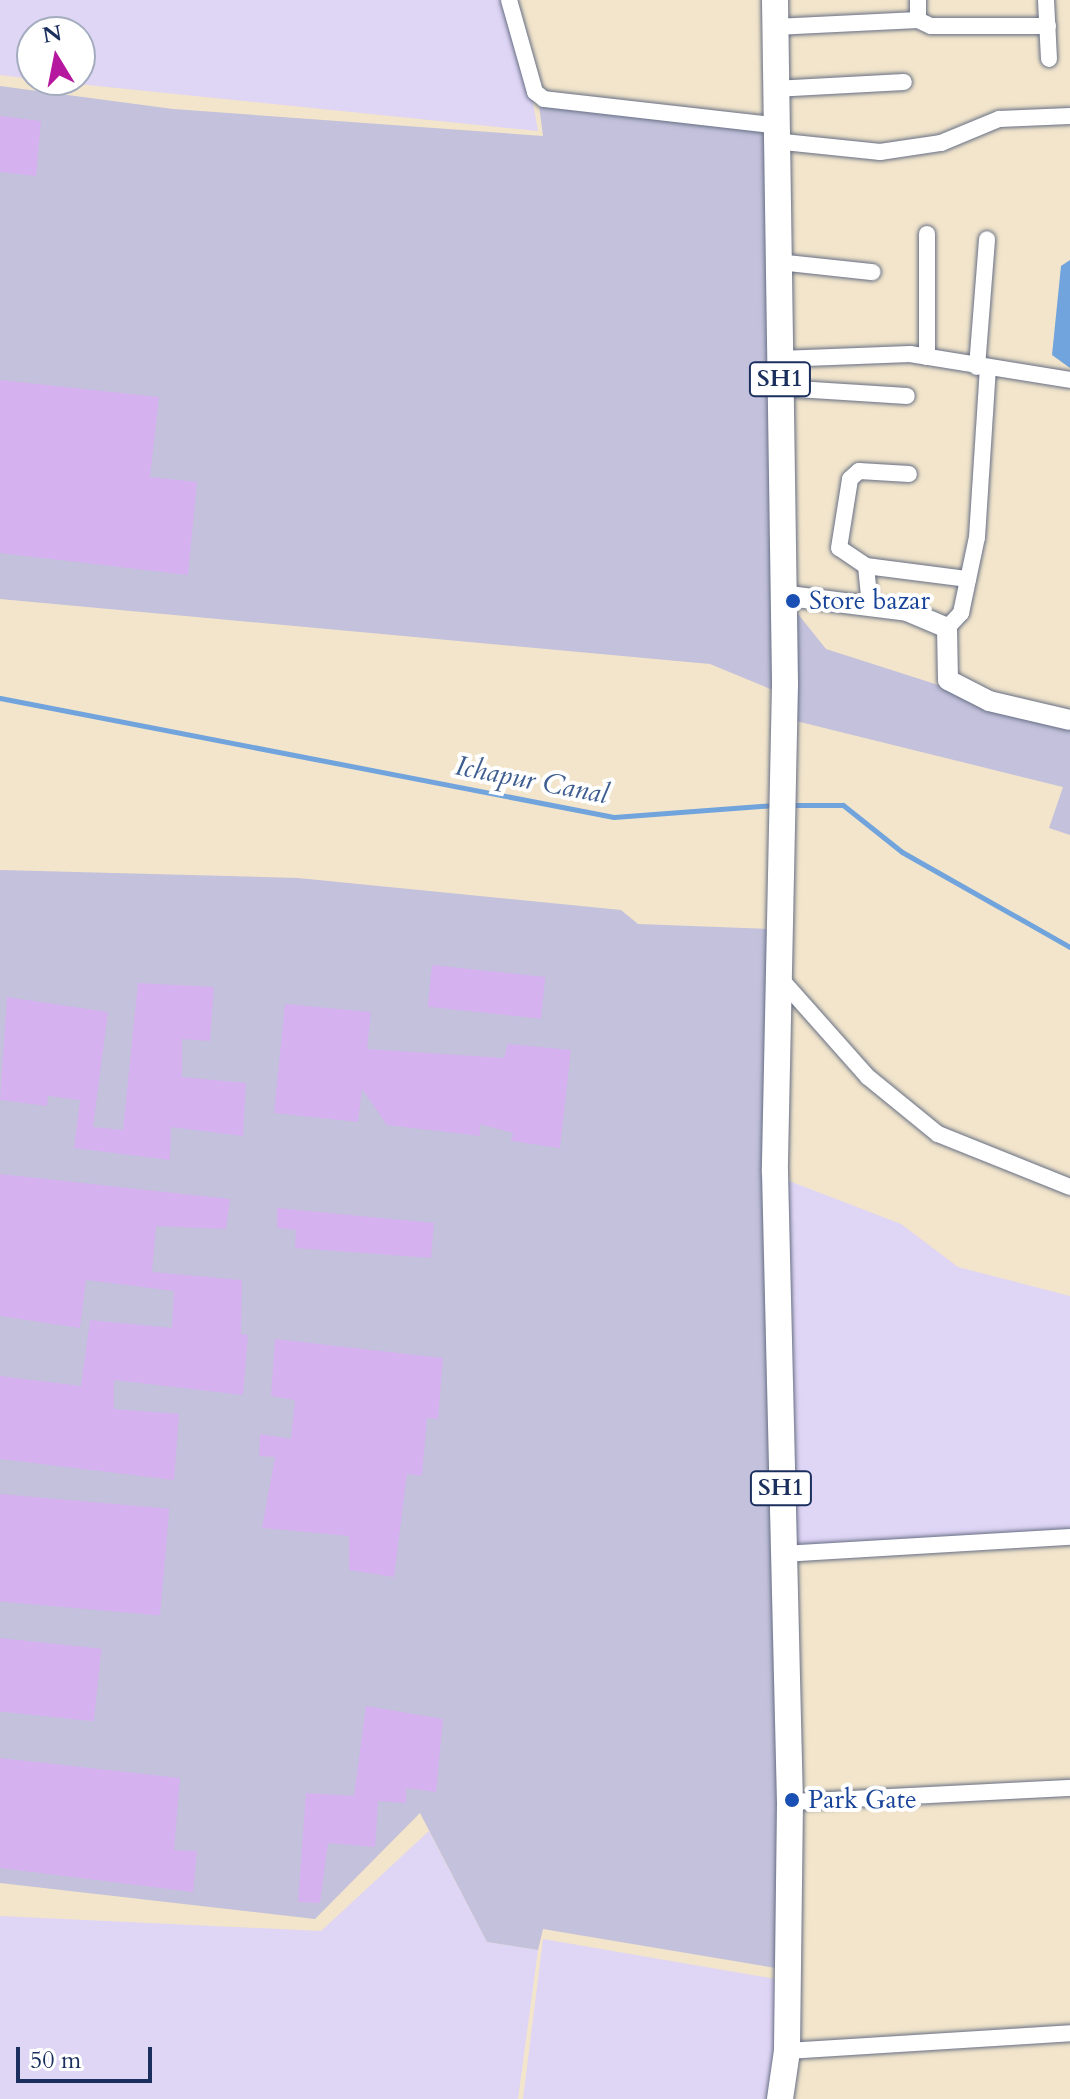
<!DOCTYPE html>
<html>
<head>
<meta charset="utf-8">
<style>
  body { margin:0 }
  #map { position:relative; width:1070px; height:2099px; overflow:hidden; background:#f2e5cb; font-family:Cardo,serif }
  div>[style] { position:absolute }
  .built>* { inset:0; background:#dfd5f5 }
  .industrial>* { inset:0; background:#c3c1db }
  .water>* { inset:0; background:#71a3dc }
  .stream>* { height:5px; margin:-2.5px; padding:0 2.5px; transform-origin:2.5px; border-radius:2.5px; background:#71a3dc }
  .building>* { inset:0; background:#d5b1f0; transform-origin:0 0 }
  .roads { filter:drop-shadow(0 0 2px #666f84) drop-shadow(0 0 2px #666f84) }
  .minor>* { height:16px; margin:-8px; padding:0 8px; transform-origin:8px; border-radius:8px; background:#fff }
  .tertiary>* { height:20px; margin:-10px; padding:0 10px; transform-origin:10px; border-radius:10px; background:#fff }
  .primary>* { height:26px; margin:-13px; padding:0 13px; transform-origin:13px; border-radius:13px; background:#fff }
  .dots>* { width:22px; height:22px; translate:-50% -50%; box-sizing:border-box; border:4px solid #fff; border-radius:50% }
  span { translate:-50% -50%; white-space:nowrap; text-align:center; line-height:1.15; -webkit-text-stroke:8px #fff; paint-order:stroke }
  .shield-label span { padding:2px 6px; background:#fff; border:2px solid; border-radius:6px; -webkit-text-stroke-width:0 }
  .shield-label { font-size:24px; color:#1b2f5e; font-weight:700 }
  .transit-label { font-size:26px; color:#164399 }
  .left { translate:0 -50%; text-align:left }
  .water-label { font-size:28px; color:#3d5d90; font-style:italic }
  .north { position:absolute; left:16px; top:16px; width:80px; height:80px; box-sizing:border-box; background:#fff; border:2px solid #a4acbf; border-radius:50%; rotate:350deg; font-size:22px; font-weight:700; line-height:32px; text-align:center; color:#1b2f5e }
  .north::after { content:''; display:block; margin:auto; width:28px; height:36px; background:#b5179e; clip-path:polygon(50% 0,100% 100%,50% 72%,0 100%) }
  .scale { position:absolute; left:16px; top:2047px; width:136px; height:36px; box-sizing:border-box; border:4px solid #1b2f5e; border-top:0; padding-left:10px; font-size:24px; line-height:28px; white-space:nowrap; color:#1b2f5e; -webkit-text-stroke:6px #fff; paint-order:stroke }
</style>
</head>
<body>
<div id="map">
  <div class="built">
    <div style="clip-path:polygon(0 0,503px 0,529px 81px,538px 131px,39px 80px,80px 80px,80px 32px,32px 32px,32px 79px,0 75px)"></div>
    <div style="clip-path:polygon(784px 1179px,901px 1224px,958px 1267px,1070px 1296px,1070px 1533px,788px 1548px)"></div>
    <div style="clip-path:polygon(429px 1831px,487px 1942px,538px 1950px,518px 2099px,0 2099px,0 1916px,321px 1931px)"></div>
    <div style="clip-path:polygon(543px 1939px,782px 1980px,771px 2099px,523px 2099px)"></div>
  </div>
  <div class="industrial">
    <div style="clip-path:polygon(0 86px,173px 109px,543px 136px,539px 105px,771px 127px,780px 693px,710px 664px,0 599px)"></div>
    <div style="clip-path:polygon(794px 609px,826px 649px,1070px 727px,1070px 835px,1049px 828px,1063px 787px,796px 721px)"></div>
    <div style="clip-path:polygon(0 870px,298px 878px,621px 910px,638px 924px,772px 929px,784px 1808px,776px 1968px,543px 1929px,538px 1950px,487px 1942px,420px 1813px,315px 1919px,0 1883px)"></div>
  </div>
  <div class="water">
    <div style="clip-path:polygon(1070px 260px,1070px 368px,1052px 355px,1061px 266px)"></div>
  </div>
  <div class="stream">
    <div style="left:0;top:698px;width:625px;rotate:10.97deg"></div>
    <div style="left:614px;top:817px;width:161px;rotate:-4.3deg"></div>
    <div style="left:789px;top:805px;width:54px"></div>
    <div style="left:843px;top:805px;width:75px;rotate:38.5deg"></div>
    <div style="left:902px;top:852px;width:193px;rotate:29.5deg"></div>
  </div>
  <div class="building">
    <div style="clip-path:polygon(0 116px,41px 121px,36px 176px,0 172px)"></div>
    <div style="clip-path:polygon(0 380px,159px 397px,150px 477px,197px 482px,188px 575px,0 553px)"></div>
    <div style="left:432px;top:965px;width:114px;height:42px;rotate:6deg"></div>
    <div style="clip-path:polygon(138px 983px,214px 987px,210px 1041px,182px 1039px,182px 1077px,246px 1083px,243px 1136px,171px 1127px,170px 1160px,74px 1148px,80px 1100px,48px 1096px,47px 1106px,0 1100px,7px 997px,108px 1012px,93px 1127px,123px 1130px)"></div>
    <div style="clip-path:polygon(285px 1004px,371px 1012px,367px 1049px,504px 1058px,508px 1044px,571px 1050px,560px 1148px,511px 1141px,513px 1133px,480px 1124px,480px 1136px,387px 1125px,362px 1089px,358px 1122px,274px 1113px)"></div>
    <div style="clip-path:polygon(0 1174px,230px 1199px,226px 1229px,156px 1226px,152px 1272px,242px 1280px,241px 1334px,248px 1335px,243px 1395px,114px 1380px,114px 1409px,179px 1414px,174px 1480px,0 1459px,0 1376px,81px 1386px,90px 1320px,172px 1328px,174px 1291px,86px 1280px,80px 1328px,0 1316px)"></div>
    <div style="clip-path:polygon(277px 1208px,434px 1223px,431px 1258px,295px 1248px,296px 1230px,277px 1228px)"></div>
    <div style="clip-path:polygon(275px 1339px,443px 1358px,438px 1419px,427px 1418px,422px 1476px,407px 1474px,394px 1577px,349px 1570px,349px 1536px,262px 1528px,275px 1457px,259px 1456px,260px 1434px,291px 1439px,295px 1400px,271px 1396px)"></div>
    <div style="left:0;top:1494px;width:170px;height:107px;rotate:5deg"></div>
    <div style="left:0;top:1638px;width:102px;height:73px;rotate:6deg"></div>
    <div style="clip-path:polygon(366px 1706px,443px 1719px,436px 1792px,406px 1788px,406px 1803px,378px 1801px,375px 1847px,328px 1843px,320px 1903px,298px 1902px,306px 1793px,354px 1796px)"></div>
    <div style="clip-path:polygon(0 1758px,180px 1778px,174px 1850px,197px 1851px,193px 1892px,0 1868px)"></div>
  </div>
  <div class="roads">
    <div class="minor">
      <div style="left:509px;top:0;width:96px;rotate:74.2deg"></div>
      <div style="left:535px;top:92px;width:11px;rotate:38deg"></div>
      <div style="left:544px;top:99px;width:230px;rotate:6.5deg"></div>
      <div style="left:1046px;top:0;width:59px;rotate:87.1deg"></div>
      <div style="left:918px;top:20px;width:20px;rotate:-90deg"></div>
      <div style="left:775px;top:27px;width:143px;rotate:-2.8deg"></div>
      <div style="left:918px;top:20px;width:14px;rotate:25deg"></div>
      <div style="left:931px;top:26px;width:117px"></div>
      <div style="left:774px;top:89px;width:130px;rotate:-3.1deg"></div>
      <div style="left:774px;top:141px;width:107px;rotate:5.9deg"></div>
      <div style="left:880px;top:152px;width:62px;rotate:-8.4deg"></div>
      <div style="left:941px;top:143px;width:63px;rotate:-22.5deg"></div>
      <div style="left:999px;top:119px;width:71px;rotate:-2.4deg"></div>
      <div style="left:778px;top:262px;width:95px;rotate:6.1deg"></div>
      <div style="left:927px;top:357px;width:123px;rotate:-90deg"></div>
      <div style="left:780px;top:359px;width:130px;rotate:-2.2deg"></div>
      <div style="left:910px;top:354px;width:162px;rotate:9.2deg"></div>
      <div style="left:977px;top:367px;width:128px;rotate:-85.5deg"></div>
      <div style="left:781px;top:388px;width:126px;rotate:3.6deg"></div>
      <div style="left:866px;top:566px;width:103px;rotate:7.3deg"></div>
      <div style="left:870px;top:606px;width:40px;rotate:-95.7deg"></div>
      <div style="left:866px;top:566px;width:32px;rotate:-146deg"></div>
      <div style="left:839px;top:548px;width:70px;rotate:-80.9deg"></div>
      <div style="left:850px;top:479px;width:12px;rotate:-42deg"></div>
      <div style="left:859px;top:471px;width:50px;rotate:3.4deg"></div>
      <div style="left:947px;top:628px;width:21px;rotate:-47deg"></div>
      <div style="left:961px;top:613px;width:78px;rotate:-78.1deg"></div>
      <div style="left:977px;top:537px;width:168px;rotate:-86.3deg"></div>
      <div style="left:780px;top:978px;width:132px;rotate:48.4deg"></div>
      <div style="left:868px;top:1077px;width:90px;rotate:39.2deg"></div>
      <div style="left:938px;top:1134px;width:142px;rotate:21.9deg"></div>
      <div style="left:782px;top:1554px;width:289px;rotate:-3.4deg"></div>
      <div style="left:790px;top:1802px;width:280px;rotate:-2.9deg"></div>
      <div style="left:787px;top:2051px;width:284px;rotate:-3.6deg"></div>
    </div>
    <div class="tertiary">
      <div style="left:781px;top:595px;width:127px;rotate:7.2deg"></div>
      <div style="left:907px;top:611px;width:43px;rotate:23deg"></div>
      <div style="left:947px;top:628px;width:52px;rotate:88.9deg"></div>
      <div style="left:948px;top:680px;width:46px;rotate:27.1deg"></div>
      <div style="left:989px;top:701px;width:83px;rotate:13.2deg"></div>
    </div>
    <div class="primary">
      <div style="left:775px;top:0;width:684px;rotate:89.16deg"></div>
      <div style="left:785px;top:684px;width:488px;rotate:91.2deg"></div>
      <div style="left:775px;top:1172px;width:630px;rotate:88.64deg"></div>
      <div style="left:790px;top:1802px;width:249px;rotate:90.7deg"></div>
      <div style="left:787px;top:2051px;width:49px;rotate:98.3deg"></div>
    </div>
  </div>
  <div class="dots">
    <div style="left:793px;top:601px;background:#1a4fb4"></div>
    <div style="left:792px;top:1800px;background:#1a4fb4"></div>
  </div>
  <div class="shield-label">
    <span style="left:780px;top:379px">SH1</span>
    <span style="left:781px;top:1488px">SH1</span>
  </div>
  <div class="transit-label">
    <span class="left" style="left:809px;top:601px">Store bazar</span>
    <span class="left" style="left:808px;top:1800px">Park Gate</span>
  </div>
  <div class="water-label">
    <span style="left:532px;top:780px;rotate:11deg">Ichapur Canal</span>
  </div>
  <div class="north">N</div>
  <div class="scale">50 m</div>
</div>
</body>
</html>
